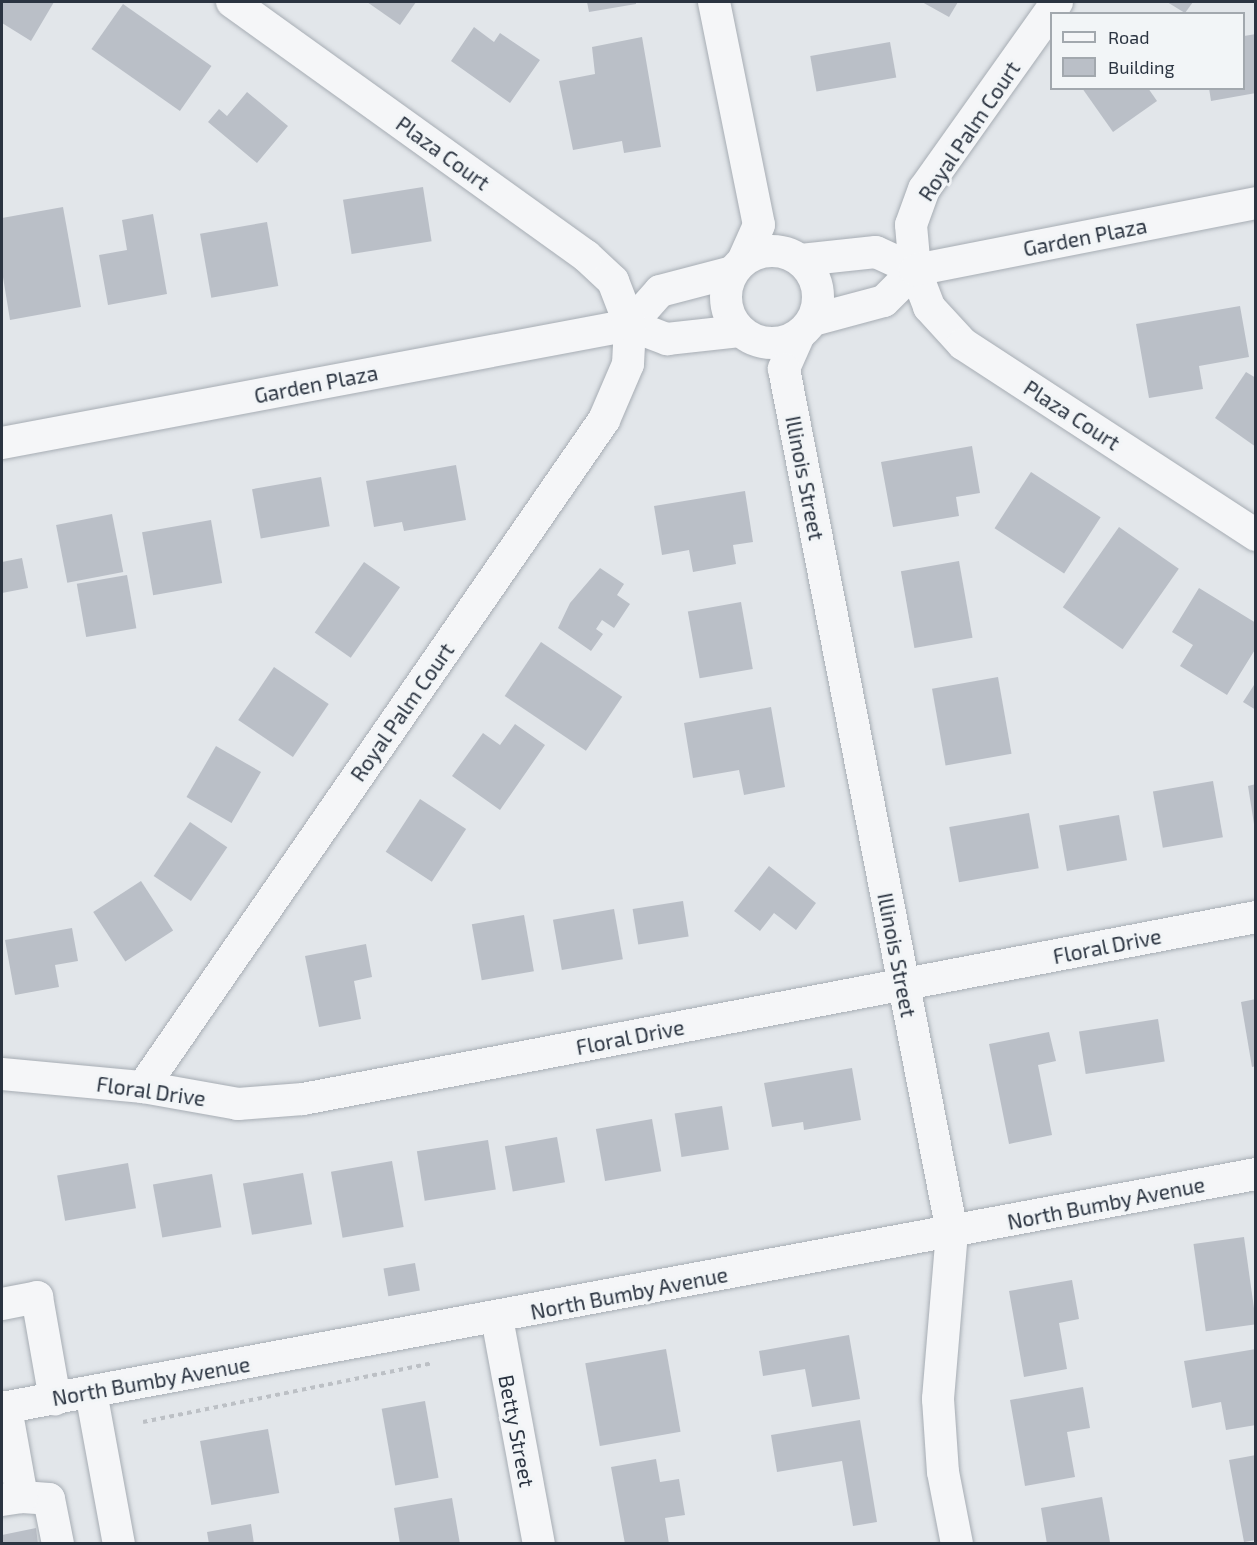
<!DOCTYPE html>
<html>
<head>
<meta charset="utf-8">
<style>
  body { margin:0 }
  #map { position:relative; width:1257px; height:1545px; overflow:hidden; background:#e2e6ea; font-family:"Exo 2",sans-serif }
  div>[style] { position:absolute }
  .building>* { inset:0; background:#babfc7; transform-origin:0 0 }
  .path>* { height:4px; margin-top:-2px; transform-origin:0; background:repeating-linear-gradient(90deg,#bcc0c5 0 4.5px,transparent 0 9px) }
  .roads { filter:drop-shadow(0 0 2px #a7adb4) drop-shadow(0 0 2px #a7adb4) }
  .minor>* { height:32px; margin:-16px; padding:0 16px; transform-origin:16px; border-radius:16px; background:#f5f6f8 }
  .minor>.ring { margin:-16px; padding:0; box-sizing:content-box; background:none; border:32px solid #f5f6f8; border-radius:50% }
  span { translate:-50% -50%; white-space:nowrap; text-align:center; line-height:1.15; -webkit-text-stroke:6px #f2f5f7; paint-order:stroke }
  .street-label { font-size:21px; color:#2b3441 }
  .frame { position:absolute; inset:0; border:3px solid #2b3441; pointer-events:none }
  .legend { position:absolute; left:1050px; top:12px; width:195px; height:78px; box-sizing:border-box; background:#f2f5f7; border:2px solid #a2a8ae; margin:0; padding:8px 10px; list-style:none; font-size:18px; color:#2b3441 }
  .legend li { display:flex; align-items:center; gap:12px; height:30px }
  .legend b { width:30px; border:2px solid #a2a8ae }
</style>
</head>
<body>
<div id="map">
  <div class="building">
    <div style="clip-path:polygon(2px 2px,54px 2px,31px 41px,2px 23px)"></div>
    <div style="clip-path:polygon(367px 2px,416px 2px,400px 25px)"></div>
    <div style="clip-path:polygon(587px 2px,636px 2px,636px 4px,589px 12px)"></div>
    <div style="clip-path:polygon(922px 2px,958px 2px,949px 17px)"></div>
    <div style="clip-path:polygon(1167px 2px,1193px 2px,1185px 13px)"></div>
    <div style="left:123px;top:4px;width:108px;height:55px;rotate:35deg"></div>
    <div style="clip-path:polygon(474px 27px,494px 42px,500px 33px,540px 60px,510px 103px,451px 61px)"></div>
    <div style="clip-path:polygon(1256px 34px,1256px 93px,1211px 101px,1209px 88px,1244px 88px,1244px 36px)"></div>
    <div style="clip-path:polygon(642px 37px,661px 147px,624px 153px,622px 141px,573px 150px,559px 81px,595px 74px,592px 47px)"></div>
    <div style="left:890px;top:42px;width:36px;height:81px;rotate:80deg"></div>
    <div style="clip-path:polygon(1082px 88px,1148px 88px,1157px 101px,1113px 132px)"></div>
    <div style="clip-path:polygon(247px 92px,288px 126px,257px 163px,208px 122px,219px 109px,227px 116px)"></div>
    <div style="left:423px;top:187px;width:55px;height:81px;rotate:81deg"></div>
    <div style="clip-path:polygon(63px 207px,81px 307px,10px 320px,2px 271px,2px 218px)"></div>
    <div style="clip-path:polygon(153px 214px,167px 294px,108px 305px,99px 255px,127px 250px,122px 220px)"></div>
    <div style="left:267px;top:222px;width:65px;height:68px;rotate:80deg"></div>
    <div style="clip-path:polygon(1240px 306px,1249px 357px,1199px 366px,1203px 389px,1149px 398px,1136px 324px)"></div>
    <div style="clip-path:polygon(1246px 372px,1256px 378px,1256px 447px,1215px 418px)"></div>
    <div style="clip-path:polygon(972px 446px,980px 493px,956px 497px,959px 516px,893px 527px,881px 462px)"></div>
    <div style="clip-path:polygon(456px 465px,466px 520px,404px 531px,402px 522px,374px 527px,366px 481px)"></div>
    <div style="left:1031px;top:472px;width:83px;height:67px;rotate:33deg"></div>
    <div style="left:321px;top:477px;width:50px;height:70px;rotate:80deg"></div>
    <div style="clip-path:polygon(745px 491px,753px 542px,733px 545px,736px 564px,693px 572px,689px 550px,662px 555px,654px 506px)"></div>
    <div style="left:112px;top:514px;width:59px;height:57px;rotate:79deg"></div>
    <div style="left:211px;top:520px;width:64px;height:70px;rotate:80deg"></div>
    <div style="left:1119px;top:527px;width:73px;height:98px;rotate:35deg"></div>
    <div style="clip-path:polygon(22px 558px,28px 588px,2px 593px,2px 562px)"></div>
    <div style="left:959px;top:561px;width:78px;height:59px;rotate:80deg"></div>
    <div style="left:364px;top:562px;width:44px;height:86px;rotate:35deg"></div>
    <div style="clip-path:polygon(600px 568px,624px 584px,617px 595px,630px 604px,614px 628px,602px 620px,596px 629px,603px 634px,591px 651px,558px 628px,570px 603px)"></div>
    <div style="left:127px;top:575px;width:54px;height:51px;rotate:80deg"></div>
    <div style="clip-path:polygon(1199px 588px,1256px 623px,1256px 648px,1227px 695px,1180px 666px,1193px 645px,1172px 632px)"></div>
    <div style="left:741px;top:602px;width:68px;height:54px;rotate:80deg"></div>
    <div style="left:541px;top:642px;width:98px;height:65px;rotate:34deg"></div>
    <div style="left:274px;top:667px;width:66px;height:64px;rotate:34deg"></div>
    <div style="left:998px;top:677px;width:78px;height:67px;rotate:80deg"></div>
    <div style="clip-path:polygon(1256px 682px,1256px 710px,1243px 702px)"></div>
    <div style="clip-path:polygon(771px 707px,785px 787px,744px 795px,739px 770px,693px 778px,684px 723px)"></div>
    <div style="clip-path:polygon(515px 724px,545px 745px,500px 810px,452px 776px,483px 733px,500px 745px)"></div>
    <div style="left:216px;top:746px;width:52px;height:59px;rotate:30deg"></div>
    <div style="left:1213px;top:781px;width:57px;height:61px;rotate:80deg"></div>
    <div style="clip-path:polygon(1256px 784px,1256px 824px,1254px 824px,1248px 786px)"></div>
    <div style="left:420px;top:799px;width:55px;height:63px;rotate:33deg"></div>
    <div style="left:1029px;top:813px;width:56px;height:81px;rotate:80deg"></div>
    <div style="left:1119px;top:815px;width:46px;height:61px;rotate:80deg"></div>
    <div style="left:190px;top:822px;width:45px;height:65px;rotate:34deg"></div>
    <div style="clip-path:polygon(769px 866px,816px 903px,796px 930px,774px 913px,760px 931px,734px 911px)"></div>
    <div style="left:141px;top:881px;width:59px;height:57px;rotate:57deg"></div>
    <div style="left:683px;top:901px;width:36px;height:51px;rotate:81deg"></div>
    <div style="left:614px;top:909px;width:51px;height:62px;rotate:80deg"></div>
    <div style="left:524px;top:915px;width:57px;height:53px;rotate:80deg"></div>
    <div style="clip-path:polygon(72px 928px,78px 961px,55px 965px,59px 987px,15px 995px,5px 940px)"></div>
    <div style="clip-path:polygon(366px 944px,372px 977px,354px 981px,361px 1019px,319px 1027px,305px 956px)"></div>
    <div style="clip-path:polygon(1256px 999px,1256px 1066px,1252px 1067px,1241px 1002px)"></div>
    <div style="left:1158px;top:1019px;width:43px;height:80px;rotate:81deg"></div>
    <div style="clip-path:polygon(1049px 1032px,1056px 1061px,1038px 1065px,1052px 1135px,1009px 1144px,989px 1044px)"></div>
    <div style="clip-path:polygon(852px 1068px,861px 1120px,804px 1130px,803px 1122px,772px 1127px,764px 1083px)"></div>
    <div style="left:722px;top:1106px;width:44px;height:48px;rotate:81deg"></div>
    <div style="left:652px;top:1119px;width:53px;height:57px;rotate:80deg"></div>
    <div style="left:557px;top:1137px;width:46px;height:53px;rotate:80deg"></div>
    <div style="left:488px;top:1140px;width:50px;height:72px;rotate:81deg"></div>
    <div style="left:392px;top:1161px;width:67px;height:62px;rotate:80deg"></div>
    <div style="left:128px;top:1163px;width:46px;height:72px;rotate:80deg"></div>
    <div style="left:303px;top:1173px;width:52px;height:61px;rotate:80deg"></div>
    <div style="left:212px;top:1174px;width:54px;height:60px;rotate:80deg"></div>
    <div style="left:1244px;top:1237px;width:88px;height:51px;rotate:82deg"></div>
    <div style="left:415px;top:1263px;width:28px;height:32px;rotate:80deg"></div>
    <div style="clip-path:polygon(1072px 1280px,1079px 1319px,1059px 1323px,1067px 1369px,1024px 1377px,1009px 1291px)"></div>
    <div style="clip-path:polygon(849px 1335px,860px 1399px,812px 1407px,805px 1369px,763px 1376px,759px 1351px)"></div>
    <div style="left:666px;top:1349px;width:84px;height:82px;rotate:80deg"></div>
    <div style="clip-path:polygon(1256px 1349px,1256px 1425px,1226px 1430px,1221px 1402px,1192px 1408px,1184px 1361px)"></div>
    <div style="clip-path:polygon(1083px 1387px,1090px 1428px,1067px 1432px,1075px 1477px,1025px 1486px,1010px 1400px)"></div>
    <div style="left:425px;top:1401px;width:78px;height:44px;rotate:80deg"></div>
    <div style="clip-path:polygon(860px 1420px,877px 1522px,853px 1526px,842px 1461px,777px 1472px,771px 1435px)"></div>
    <div style="left:268px;top:1429px;width:65px;height:69px;rotate:80deg"></div>
    <div style="clip-path:polygon(1256px 1455px,1256px 1540px,1244px 1542px,1229px 1460px)"></div>
    <div style="clip-path:polygon(656px 1459px,660px 1482px,679px 1479px,685px 1515px,665px 1518px,669px 1544px,625px 1544px,611px 1467px)"></div>
    <div style="clip-path:polygon(1102px 1497px,1110px 1542px,1047px 1544px,1041px 1508px)"></div>
    <div style="clip-path:polygon(452px 1498px,460px 1544px,400px 1544px,394px 1508px)"></div>
    <div style="clip-path:polygon(251px 1524px,254px 1544px,209px 1544px,207px 1532px)"></div>
    <div style="clip-path:polygon(36px 1528px,38px 1544px,2px 1544px,2px 1535px)"></div>
  </div>
  <div class="path">
    <div style="left:143px;top:1422px;width:296px;rotate:-11.5deg"></div>
  </div>
  <div class="roads">
    <div class="minor">
      <div style="left:714px;top:2px;width:227px;rotate:78.6deg"></div>
      <div style="left:759px;top:225px;width:37px;rotate:114deg"></div>
      <div style="left:1057px;top:2px;width:229px;rotate:125.4deg"></div>
      <div style="left:924px;top:189px;width:38px;rotate:110deg"></div>
      <div style="left:911px;top:225px;width:45px;rotate:84.9deg"></div>
      <div style="left:915px;top:270px;width:40px;rotate:69deg"></div>
      <div style="left:929px;top:307px;width:50px;rotate:47.4deg"></div>
      <div style="left:963px;top:344px;width:350px;rotate:33.1deg"></div>
      <div class="ring" style="left:726px;top:251px;width:60px;height:60px"></div>
      <div style="left:801px;top:260px;width:75px;rotate:-6.1deg"></div>
      <div style="left:876px;top:252px;width:43px;rotate:24.8deg"></div>
      <div style="left:813px;top:320px;width:73px;rotate:-15deg"></div>
      <div style="left:884px;top:301px;width:44px;rotate:-45deg"></div>
      <div style="left:915px;top:270px;width:348px;rotate:-11.1deg"></div>
      <div style="left:630px;top:325px;width:45px;rotate:-48.6deg"></div>
      <div style="left:660px;top:291px;width:75px;rotate:-14.6deg"></div>
      <div style="left:798px;top:337px;width:35px;rotate:114deg"></div>
      <div style="left:784px;top:369px;width:879px;rotate:78.98deg"></div>
      <div style="left:952px;top:1232px;width:168px;rotate:94.8deg"></div>
      <div style="left:938px;top:1399px;width:73px;rotate:86.1deg"></div>
      <div style="left:943px;top:1472px;width:73px;rotate:79deg"></div>
      <div style="left:2px;top:443px;width:639px;rotate:-10.64deg"></div>
      <div style="left:630px;top:325px;width:40px;rotate:21deg"></div>
      <div style="left:667px;top:339px;width:73px;rotate:-6.3deg"></div>
      <div style="left:2px;top:1074px;width:142px;rotate:5.3deg"></div>
      <div style="left:143px;top:1087px;width:97px;rotate:10.1deg"></div>
      <div style="left:238px;top:1104px;width:65px;rotate:-4.4deg"></div>
      <div style="left:303px;top:1099px;width:970px;rotate:-10.81deg"></div>
      <div style="left:143px;top:1087px;width:811px;rotate:-55.35deg"></div>
      <div style="left:604px;top:420px;width:61px;rotate:-66.8deg"></div>
      <div style="left:628px;top:364px;width:39px;rotate:-87deg"></div>
      <div style="left:630px;top:325px;width:47px;rotate:-111.1deg"></div>
      <div style="left:613px;top:281px;width:37px;rotate:-137deg"></div>
      <div style="left:586px;top:256px;width:436px;rotate:-144.3deg"></div>
      <div style="left:2px;top:1304px;width:36px;rotate:-11deg"></div>
      <div style="left:37px;top:1297px;width:104px;rotate:80deg"></div>
      <div style="left:497px;top:1318px;width:230px;rotate:79.5deg"></div>
      <div style="left:91px;top:1392px;width:155px;rotate:79.6deg"></div>
      <div style="left:2px;top:1408px;width:1276px;rotate:-10.57deg"></div>
      <div style="left:22px;top:1497px;width:27px;rotate:4deg"></div>
      <div style="left:49px;top:1499px;width:46px;rotate:78.7deg"></div>
      <div style="left:2px;top:1500px;width:20px;rotate:-9deg"></div>
      <div style="left:22px;top:1497px;width:90px;rotate:-100.2deg"></div>
    </div>
  </div>
  <div class="street-label">
    <span style="left:969px;top:131px;rotate:-56deg">Royal Palm Court</span>
    <span style="left:443px;top:153px;rotate:36deg">Plaza Court</span>
    <span style="left:1085px;top:237px;rotate:-11deg">Garden Plaza</span>
    <span style="left:316px;top:384px;rotate:-11deg">Garden Plaza</span>
    <span style="left:1072px;top:415px;rotate:33deg">Plaza Court</span>
    <span style="left:805px;top:478px;rotate:79deg">Illinois Street</span>
    <span style="left:402px;top:712px;rotate:-55deg">Royal Palm Court</span>
    <span style="left:1107px;top:946px;rotate:-11deg">Floral Drive</span>
    <span style="left:897px;top:955px;rotate:79deg">Illinois Street</span>
    <span style="left:630px;top:1037px;rotate:-11deg">Floral Drive</span>
    <span style="left:151px;top:1091px;rotate:8deg">Floral Drive</span>
    <span style="left:1106px;top:1203px;rotate:-11deg">North Bumby Avenue</span>
    <span style="left:629px;top:1293px;rotate:-11deg">North Bumby Avenue</span>
    <span style="left:151px;top:1381px;rotate:-10deg">North Bumby Avenue</span>
    <span style="left:517px;top:1431px;rotate:79deg">Betty Street</span>
  </div>
  <div class="frame"></div>
  <ul class="legend">
  <li><b style="height:8px;background:#f5f6f8"></b>Road</li>
  <li><b style="height:16px;background:#babfc7"></b>Building</li>
  </ul>
</div>
</body>
</html>
